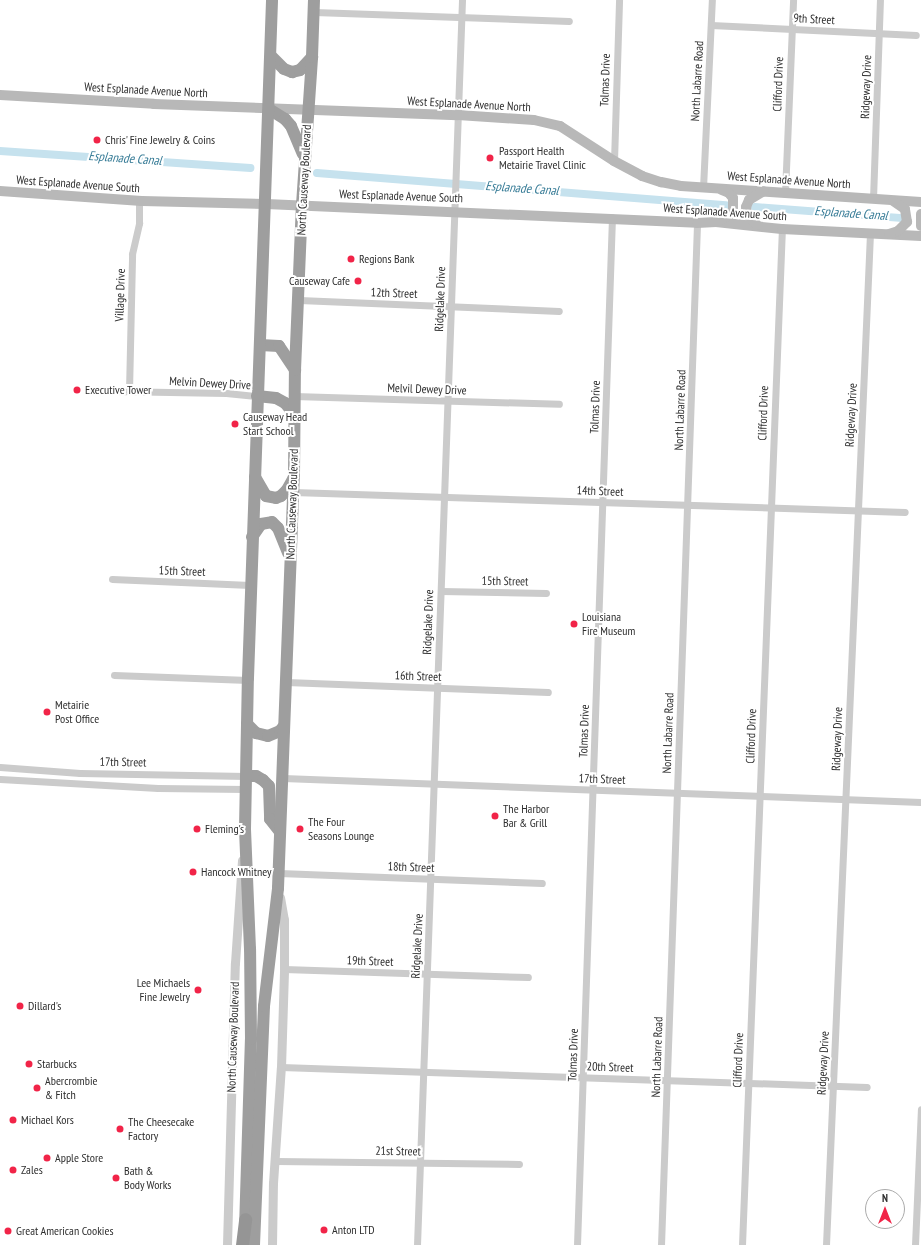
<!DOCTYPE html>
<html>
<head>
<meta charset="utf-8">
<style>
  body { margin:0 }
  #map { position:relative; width:921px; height:1245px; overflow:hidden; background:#fff; font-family:"PT Sans Narrow",sans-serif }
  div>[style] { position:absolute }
  .canal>* { height:8px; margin:-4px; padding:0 4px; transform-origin:4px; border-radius:4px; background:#c6e2ee }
  .minor>* { height:7px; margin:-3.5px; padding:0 3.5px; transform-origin:3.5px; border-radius:3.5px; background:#cbcbcb }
  .tertiary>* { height:9px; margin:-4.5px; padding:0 4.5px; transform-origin:4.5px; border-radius:4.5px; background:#cbcbcb }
  .secondary>* { height:10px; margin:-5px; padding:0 5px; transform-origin:5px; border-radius:5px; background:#b8b8b8 }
  .trunk>* { height:12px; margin:-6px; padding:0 6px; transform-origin:6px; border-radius:6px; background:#9e9e9e }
  .motorway>* { height:13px; margin:-6.5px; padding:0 6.5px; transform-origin:6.5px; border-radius:6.5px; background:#959595 }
  .dots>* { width:11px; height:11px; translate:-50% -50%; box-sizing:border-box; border:2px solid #fff; border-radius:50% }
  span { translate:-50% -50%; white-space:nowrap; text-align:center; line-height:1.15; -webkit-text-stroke:4px #fff; paint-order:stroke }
  .street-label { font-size:12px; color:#2e2e2e }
  .poi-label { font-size:12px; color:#2e2e2e }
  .left { translate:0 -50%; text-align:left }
  .right { translate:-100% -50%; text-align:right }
  .water-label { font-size:13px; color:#367b96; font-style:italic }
  .north { position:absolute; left:865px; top:1189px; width:40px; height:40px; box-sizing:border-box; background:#fff; border:1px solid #ababab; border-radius:50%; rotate:0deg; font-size:11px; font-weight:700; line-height:16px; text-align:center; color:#2e2e2e }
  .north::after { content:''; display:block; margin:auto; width:14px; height:18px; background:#f12448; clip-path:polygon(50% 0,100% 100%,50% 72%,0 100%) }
</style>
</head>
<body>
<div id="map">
  <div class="canal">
    <div style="left:0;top:151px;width:251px;rotate:3.9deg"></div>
    <div style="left:317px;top:173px;width:410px;rotate:4.5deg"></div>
    <div style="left:755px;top:207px;width:145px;rotate:4.3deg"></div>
  </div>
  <div class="minor">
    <div style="left:314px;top:12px;width:255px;rotate:2deg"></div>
    <div style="left:711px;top:25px;width:205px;rotate:2.8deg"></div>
    <div style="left:614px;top:161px;width:161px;rotate:-88.2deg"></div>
    <div style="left:703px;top:188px;width:188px;rotate:-87.3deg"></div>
    <div style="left:785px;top:193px;width:193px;rotate:-87.6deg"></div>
    <div style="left:873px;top:199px;width:199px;rotate:-88deg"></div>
    <div style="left:299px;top:300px;width:260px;rotate:2.4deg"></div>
    <div style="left:113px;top:391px;width:113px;rotate:1deg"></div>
    <div style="left:226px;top:393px;width:31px;rotate:6deg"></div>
    <div style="left:129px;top:391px;width:137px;rotate:-88.7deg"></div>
    <div style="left:132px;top:254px;width:32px;rotate:-77deg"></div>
    <div style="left:139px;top:223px;width:22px;rotate:-90deg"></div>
    <div style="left:294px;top:396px;width:265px;rotate:1.7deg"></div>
    <div style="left:293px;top:492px;width:612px;rotate:1.87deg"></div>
    <div style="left:112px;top:579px;width:138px;rotate:2.5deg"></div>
    <div style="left:441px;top:591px;width:105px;rotate:1.1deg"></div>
    <div style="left:114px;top:675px;width:134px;rotate:2.1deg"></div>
    <div style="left:286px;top:682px;width:262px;rotate:2.2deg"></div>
    <div style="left:0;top:767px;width:80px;rotate:4.3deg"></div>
    <div style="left:80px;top:773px;width:166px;rotate:1deg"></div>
    <div style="left:283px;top:778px;width:638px;rotate:2.15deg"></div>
    <div style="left:0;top:779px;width:158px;rotate:3.3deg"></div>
    <div style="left:158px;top:788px;width:87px;rotate:0.7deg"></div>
    <div style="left:279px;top:873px;width:263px;rotate:2.2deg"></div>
    <div style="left:284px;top:969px;width:244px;rotate:1.9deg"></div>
    <div style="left:281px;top:1067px;width:586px;rotate:1.95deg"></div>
    <div style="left:276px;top:1161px;width:243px;rotate:0.7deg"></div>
    <div style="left:417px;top:1245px;width:1246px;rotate:-87.93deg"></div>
    <div style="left:577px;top:1245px;width:1028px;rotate:-88.05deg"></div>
    <div style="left:661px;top:1245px;width:1023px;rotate:-87.98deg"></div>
    <div style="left:742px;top:1245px;width:1017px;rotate:-87.75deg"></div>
    <div style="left:826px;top:1245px;width:1012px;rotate:-87.51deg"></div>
    <div style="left:915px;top:1245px;width:136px;rotate:-87.5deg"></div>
  </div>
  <div class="tertiary">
    <div style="left:227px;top:1245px;width:282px;rotate:-88.4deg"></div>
    <div style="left:235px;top:963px;width:103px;rotate:-86.1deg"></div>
    <div style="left:272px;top:1245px;width:62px;rotate:-89.1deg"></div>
    <div style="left:273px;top:1183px;width:116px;rotate:-86.1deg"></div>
    <div style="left:281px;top:1067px;width:98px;rotate:-88.2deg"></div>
    <div style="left:284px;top:969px;width:49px;rotate:-90deg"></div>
    <div style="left:284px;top:920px;width:23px;rotate:-100deg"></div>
  </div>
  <div class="secondary">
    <div style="left:0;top:95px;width:154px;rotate:3.3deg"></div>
    <div style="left:154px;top:104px;width:304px;rotate:2.1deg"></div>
    <div style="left:458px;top:115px;width:76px;rotate:3.8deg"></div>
    <div style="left:534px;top:120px;width:27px;rotate:13deg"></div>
    <div style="left:560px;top:126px;width:64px;rotate:32.9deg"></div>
    <div style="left:614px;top:161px;width:32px;rotate:28deg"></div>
    <div style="left:642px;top:176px;width:20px;rotate:18deg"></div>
    <div style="left:661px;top:182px;width:20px;rotate:11deg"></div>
    <div style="left:681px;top:186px;width:241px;rotate:3.8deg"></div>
    <div style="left:0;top:191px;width:142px;rotate:4deg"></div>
    <div style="left:142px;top:201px;width:124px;rotate:1.4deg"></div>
    <div style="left:266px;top:204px;width:431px;rotate:2.5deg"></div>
    <div style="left:697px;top:223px;width:19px;rotate:-3deg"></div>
    <div style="left:716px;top:222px;width:66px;rotate:6.1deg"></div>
    <div style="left:782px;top:229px;width:139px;rotate:2.9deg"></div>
    <div style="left:921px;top:214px;width:12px;rotate:90deg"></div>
    <div style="left:718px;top:221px;width:15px;rotate:-28deg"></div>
    <div style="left:731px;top:214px;width:5px;rotate:-68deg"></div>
    <div style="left:733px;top:209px;width:11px;rotate:-90deg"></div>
    <div style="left:733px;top:198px;width:6px;rotate:-129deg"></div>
    <div style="left:729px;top:193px;width:8px;rotate:-157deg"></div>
    <div style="left:757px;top:225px;width:15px;rotate:-132deg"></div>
    <div style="left:747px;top:214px;width:7px;rotate:-98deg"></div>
    <div style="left:746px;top:207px;width:8px;rotate:-67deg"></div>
    <div style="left:749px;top:200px;width:17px;rotate:-31deg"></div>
    <div style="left:889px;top:234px;width:9px;rotate:-18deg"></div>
    <div style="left:898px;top:231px;width:13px;rotate:-45deg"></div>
    <div style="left:907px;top:222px;width:13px;rotate:-99deg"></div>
    <div style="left:905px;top:209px;width:14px;rotate:-146deg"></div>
  </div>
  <div class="trunk">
    <div style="left:271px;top:56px;width:18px;rotate:45deg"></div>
    <div style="left:284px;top:69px;width:9px;rotate:21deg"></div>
    <div style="left:292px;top:72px;width:8px;rotate:-14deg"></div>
    <div style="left:300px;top:70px;width:18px;rotate:-47deg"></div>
    <div style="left:269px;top:109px;width:19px;rotate:32deg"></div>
    <div style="left:285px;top:119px;width:9px;rotate:49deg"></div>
    <div style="left:291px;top:126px;width:30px;rotate:67deg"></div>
    <div style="left:260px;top:345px;width:19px;rotate:3deg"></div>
    <div style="left:279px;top:346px;width:29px;rotate:56deg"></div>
    <div style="left:257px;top:396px;width:19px;rotate:6deg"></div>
    <div style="left:276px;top:398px;width:10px;rotate:29deg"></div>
    <div style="left:285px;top:403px;width:8px;rotate:50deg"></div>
    <div style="left:290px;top:409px;width:9px;rotate:72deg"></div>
    <div style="left:255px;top:477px;width:22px;rotate:60deg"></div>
    <div style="left:266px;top:496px;width:10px;rotate:11deg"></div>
    <div style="left:276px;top:498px;width:5px;rotate:-22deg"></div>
    <div style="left:281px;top:496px;width:8px;rotate:-45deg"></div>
    <div style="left:287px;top:490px;width:13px;rotate:-61deg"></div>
    <div style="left:252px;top:537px;width:16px;rotate:-55deg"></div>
    <div style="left:261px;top:524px;width:11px;rotate:-10deg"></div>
    <div style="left:272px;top:522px;width:8px;rotate:45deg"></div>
    <div style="left:278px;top:528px;width:27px;rotate:68deg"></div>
    <div style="left:247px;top:724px;width:13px;rotate:45deg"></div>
    <div style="left:256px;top:733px;width:12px;rotate:14deg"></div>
    <div style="left:268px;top:736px;width:13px;rotate:-23deg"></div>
    <div style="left:280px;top:731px;width:6px;rotate:-51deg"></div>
    <div style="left:246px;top:776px;width:10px"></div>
    <div style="left:256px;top:776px;width:8px;rotate:30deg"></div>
    <div style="left:263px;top:780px;width:8px;rotate:45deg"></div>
    <div style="left:269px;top:786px;width:33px;rotate:88deg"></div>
    <div style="left:270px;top:819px;width:16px;rotate:52deg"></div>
    <div style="left:245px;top:1228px;width:189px;rotate:-88.2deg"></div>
    <div style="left:251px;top:1039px;width:90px;rotate:-90.6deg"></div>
    <div style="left:250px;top:949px;width:120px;rotate:-92.4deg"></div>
    <div style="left:245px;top:829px;width:151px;rotate:-88.9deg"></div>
    <div style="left:248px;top:678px;width:678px;rotate:-87.97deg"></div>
    <div style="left:254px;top:1245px;width:239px;rotate:-87.6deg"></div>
    <div style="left:264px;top:1006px;width:119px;rotate:-83.2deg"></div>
    <div style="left:278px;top:888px;width:412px;rotate:-87.8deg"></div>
    <div style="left:294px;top:476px;width:106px;rotate:-89.5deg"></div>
    <div style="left:295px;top:370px;width:165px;rotate:-87.6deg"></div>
    <div style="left:302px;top:205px;width:148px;rotate:-86.1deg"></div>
    <div style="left:312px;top:57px;width:57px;rotate:-88deg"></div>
  </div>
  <div class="motorway">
    <div style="left:242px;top:1245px;width:26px;rotate:-83deg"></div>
  </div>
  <div class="dots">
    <div style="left:97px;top:140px;background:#f12448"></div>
    <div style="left:490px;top:158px;background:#f12448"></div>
    <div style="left:351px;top:259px;background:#f12448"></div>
    <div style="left:358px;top:281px;background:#f12448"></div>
    <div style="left:77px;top:390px;background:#f12448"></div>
    <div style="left:235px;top:424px;background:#f12448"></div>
    <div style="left:574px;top:624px;background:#f12448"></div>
    <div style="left:47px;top:712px;background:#f12448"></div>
    <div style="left:495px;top:816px;background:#f12448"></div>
    <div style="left:197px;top:829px;background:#f12448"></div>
    <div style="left:300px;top:829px;background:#f12448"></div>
    <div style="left:193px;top:872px;background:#f12448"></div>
    <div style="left:198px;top:990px;background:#f12448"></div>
    <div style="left:20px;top:1006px;background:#f12448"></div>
    <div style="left:29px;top:1064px;background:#f12448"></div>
    <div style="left:37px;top:1088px;background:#f12448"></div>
    <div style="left:13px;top:1120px;background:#f12448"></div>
    <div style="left:120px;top:1129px;background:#f12448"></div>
    <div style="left:47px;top:1158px;background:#f12448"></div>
    <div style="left:13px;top:1170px;background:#f12448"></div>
    <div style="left:116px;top:1178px;background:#f12448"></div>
    <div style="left:324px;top:1230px;background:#f12448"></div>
    <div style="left:8px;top:1231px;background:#f12448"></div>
  </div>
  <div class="street-label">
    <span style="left:814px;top:19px;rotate:3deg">9th Street</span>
    <span style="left:605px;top:80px;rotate:-88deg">Tolmas Drive</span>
    <span style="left:697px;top:81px;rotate:-87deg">North Labarre Road</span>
    <span style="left:778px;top:84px;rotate:-88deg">Clifford Drive</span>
    <span style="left:866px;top:87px;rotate:-88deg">Ridgeway Drive</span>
    <span style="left:146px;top:90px;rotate:3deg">West Esplanade Avenue North</span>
    <span style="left:469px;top:104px;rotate:3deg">West Esplanade Avenue North</span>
    <span style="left:304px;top:180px;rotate:-87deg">North Causeway Boulevard</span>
    <span style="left:789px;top:180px;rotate:4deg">West Esplanade Avenue North</span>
    <span style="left:78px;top:184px;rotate:4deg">West Esplanade Avenue South</span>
    <span style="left:401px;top:196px;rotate:2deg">West Esplanade Avenue South</span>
    <span style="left:725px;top:212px;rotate:4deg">West Esplanade Avenue South</span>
    <span style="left:394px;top:293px;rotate:2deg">12th Street</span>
    <span style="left:120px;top:295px;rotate:-88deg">Village Drive</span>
    <span style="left:440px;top:299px;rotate:-88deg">Ridgelake Drive</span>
    <span style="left:210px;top:383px;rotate:3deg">Melvin Dewey Drive</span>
    <span style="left:427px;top:389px;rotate:2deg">Melvil Dewey Drive</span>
    <span style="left:595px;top:407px;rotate:-88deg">Tolmas Drive</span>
    <span style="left:680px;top:410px;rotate:-88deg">North Labarre Road</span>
    <span style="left:763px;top:413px;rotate:-88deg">Clifford Drive</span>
    <span style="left:851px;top:415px;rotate:-87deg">Ridgeway Drive</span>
    <span style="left:600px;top:491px;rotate:2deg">14th Street</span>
    <span style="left:292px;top:504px;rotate:-88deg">North Causeway Boulevard</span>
    <span style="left:182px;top:571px;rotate:2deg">15th Street</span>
    <span style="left:505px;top:581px;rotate:1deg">15th Street</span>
    <span style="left:428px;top:622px;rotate:-88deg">Ridgelake Drive</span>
    <span style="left:418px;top:676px;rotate:2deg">16th Street</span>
    <span style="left:584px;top:731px;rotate:-88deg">Tolmas Drive</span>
    <span style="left:668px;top:733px;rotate:-88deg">North Labarre Road</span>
    <span style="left:751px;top:736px;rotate:-88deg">Clifford Drive</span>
    <span style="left:837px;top:739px;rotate:-88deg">Ridgeway Drive</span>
    <span style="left:123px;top:762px;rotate:1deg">17th Street</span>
    <span style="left:602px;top:779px;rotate:2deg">17th Street</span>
    <span style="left:411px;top:867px;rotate:2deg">18th Street</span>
    <span style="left:417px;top:946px;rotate:-87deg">Ridgelake Drive</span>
    <span style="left:370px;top:961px;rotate:2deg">19th Street</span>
    <span style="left:233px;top:1037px;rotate:-88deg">North Causeway Boulevard</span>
    <span style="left:573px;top:1055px;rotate:-88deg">Tolmas Drive</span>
    <span style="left:657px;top:1057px;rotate:-88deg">North Labarre Road</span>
    <span style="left:738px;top:1060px;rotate:-88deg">Clifford Drive</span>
    <span style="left:823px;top:1063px;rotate:-87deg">Ridgeway Drive</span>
    <span style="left:610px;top:1067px;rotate:2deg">20th Street</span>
    <span style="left:398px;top:1151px;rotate:1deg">21st Street</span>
  </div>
  <div class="poi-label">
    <span class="left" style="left:105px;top:140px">Chris' Fine Jewelry &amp; Coins</span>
    <span class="left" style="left:499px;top:158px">Passport Health<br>Metairie Travel Clinic</span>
    <span class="left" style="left:359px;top:259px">Regions Bank</span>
    <span class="right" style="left:350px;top:281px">Causeway Cafe</span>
    <span class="left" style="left:85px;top:390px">Executive Tower</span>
    <span class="left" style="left:243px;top:424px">Causeway Head<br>Start School</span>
    <span class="left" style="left:582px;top:624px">Louisiana<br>Fire Museum</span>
    <span class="left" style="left:55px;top:712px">Metairie<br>Post Office</span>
    <span class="left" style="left:503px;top:816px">The Harbor<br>Bar &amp; Grill</span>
    <span class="left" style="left:308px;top:829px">The Four<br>Seasons Lounge</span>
    <span class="left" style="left:205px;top:829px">Fleming's</span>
    <span class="left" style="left:201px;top:872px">Hancock Whitney</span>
    <span class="right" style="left:190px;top:990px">Lee Michaels<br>Fine Jewelry</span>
    <span class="left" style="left:28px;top:1006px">Dillard's</span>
    <span class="left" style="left:37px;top:1064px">Starbucks</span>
    <span class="left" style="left:45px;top:1088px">Abercrombie<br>&amp; Fitch</span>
    <span class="left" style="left:21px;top:1120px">Michael Kors</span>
    <span class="left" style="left:128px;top:1129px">The Cheesecake<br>Factory</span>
    <span class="left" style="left:55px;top:1158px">Apple Store</span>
    <span class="left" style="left:21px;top:1170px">Zales</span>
    <span class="left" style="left:124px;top:1178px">Bath &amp;<br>Body Works</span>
    <span class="left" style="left:332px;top:1230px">Anton LTD</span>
    <span class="left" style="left:16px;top:1231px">Great American Cookies</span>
  </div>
  <div class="water-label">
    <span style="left:125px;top:159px;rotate:4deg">Esplanade Canal</span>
    <span style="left:522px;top:189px;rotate:4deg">Esplanade Canal</span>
    <span style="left:851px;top:214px;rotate:4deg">Esplanade Canal</span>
  </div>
  <div class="north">N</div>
</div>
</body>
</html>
